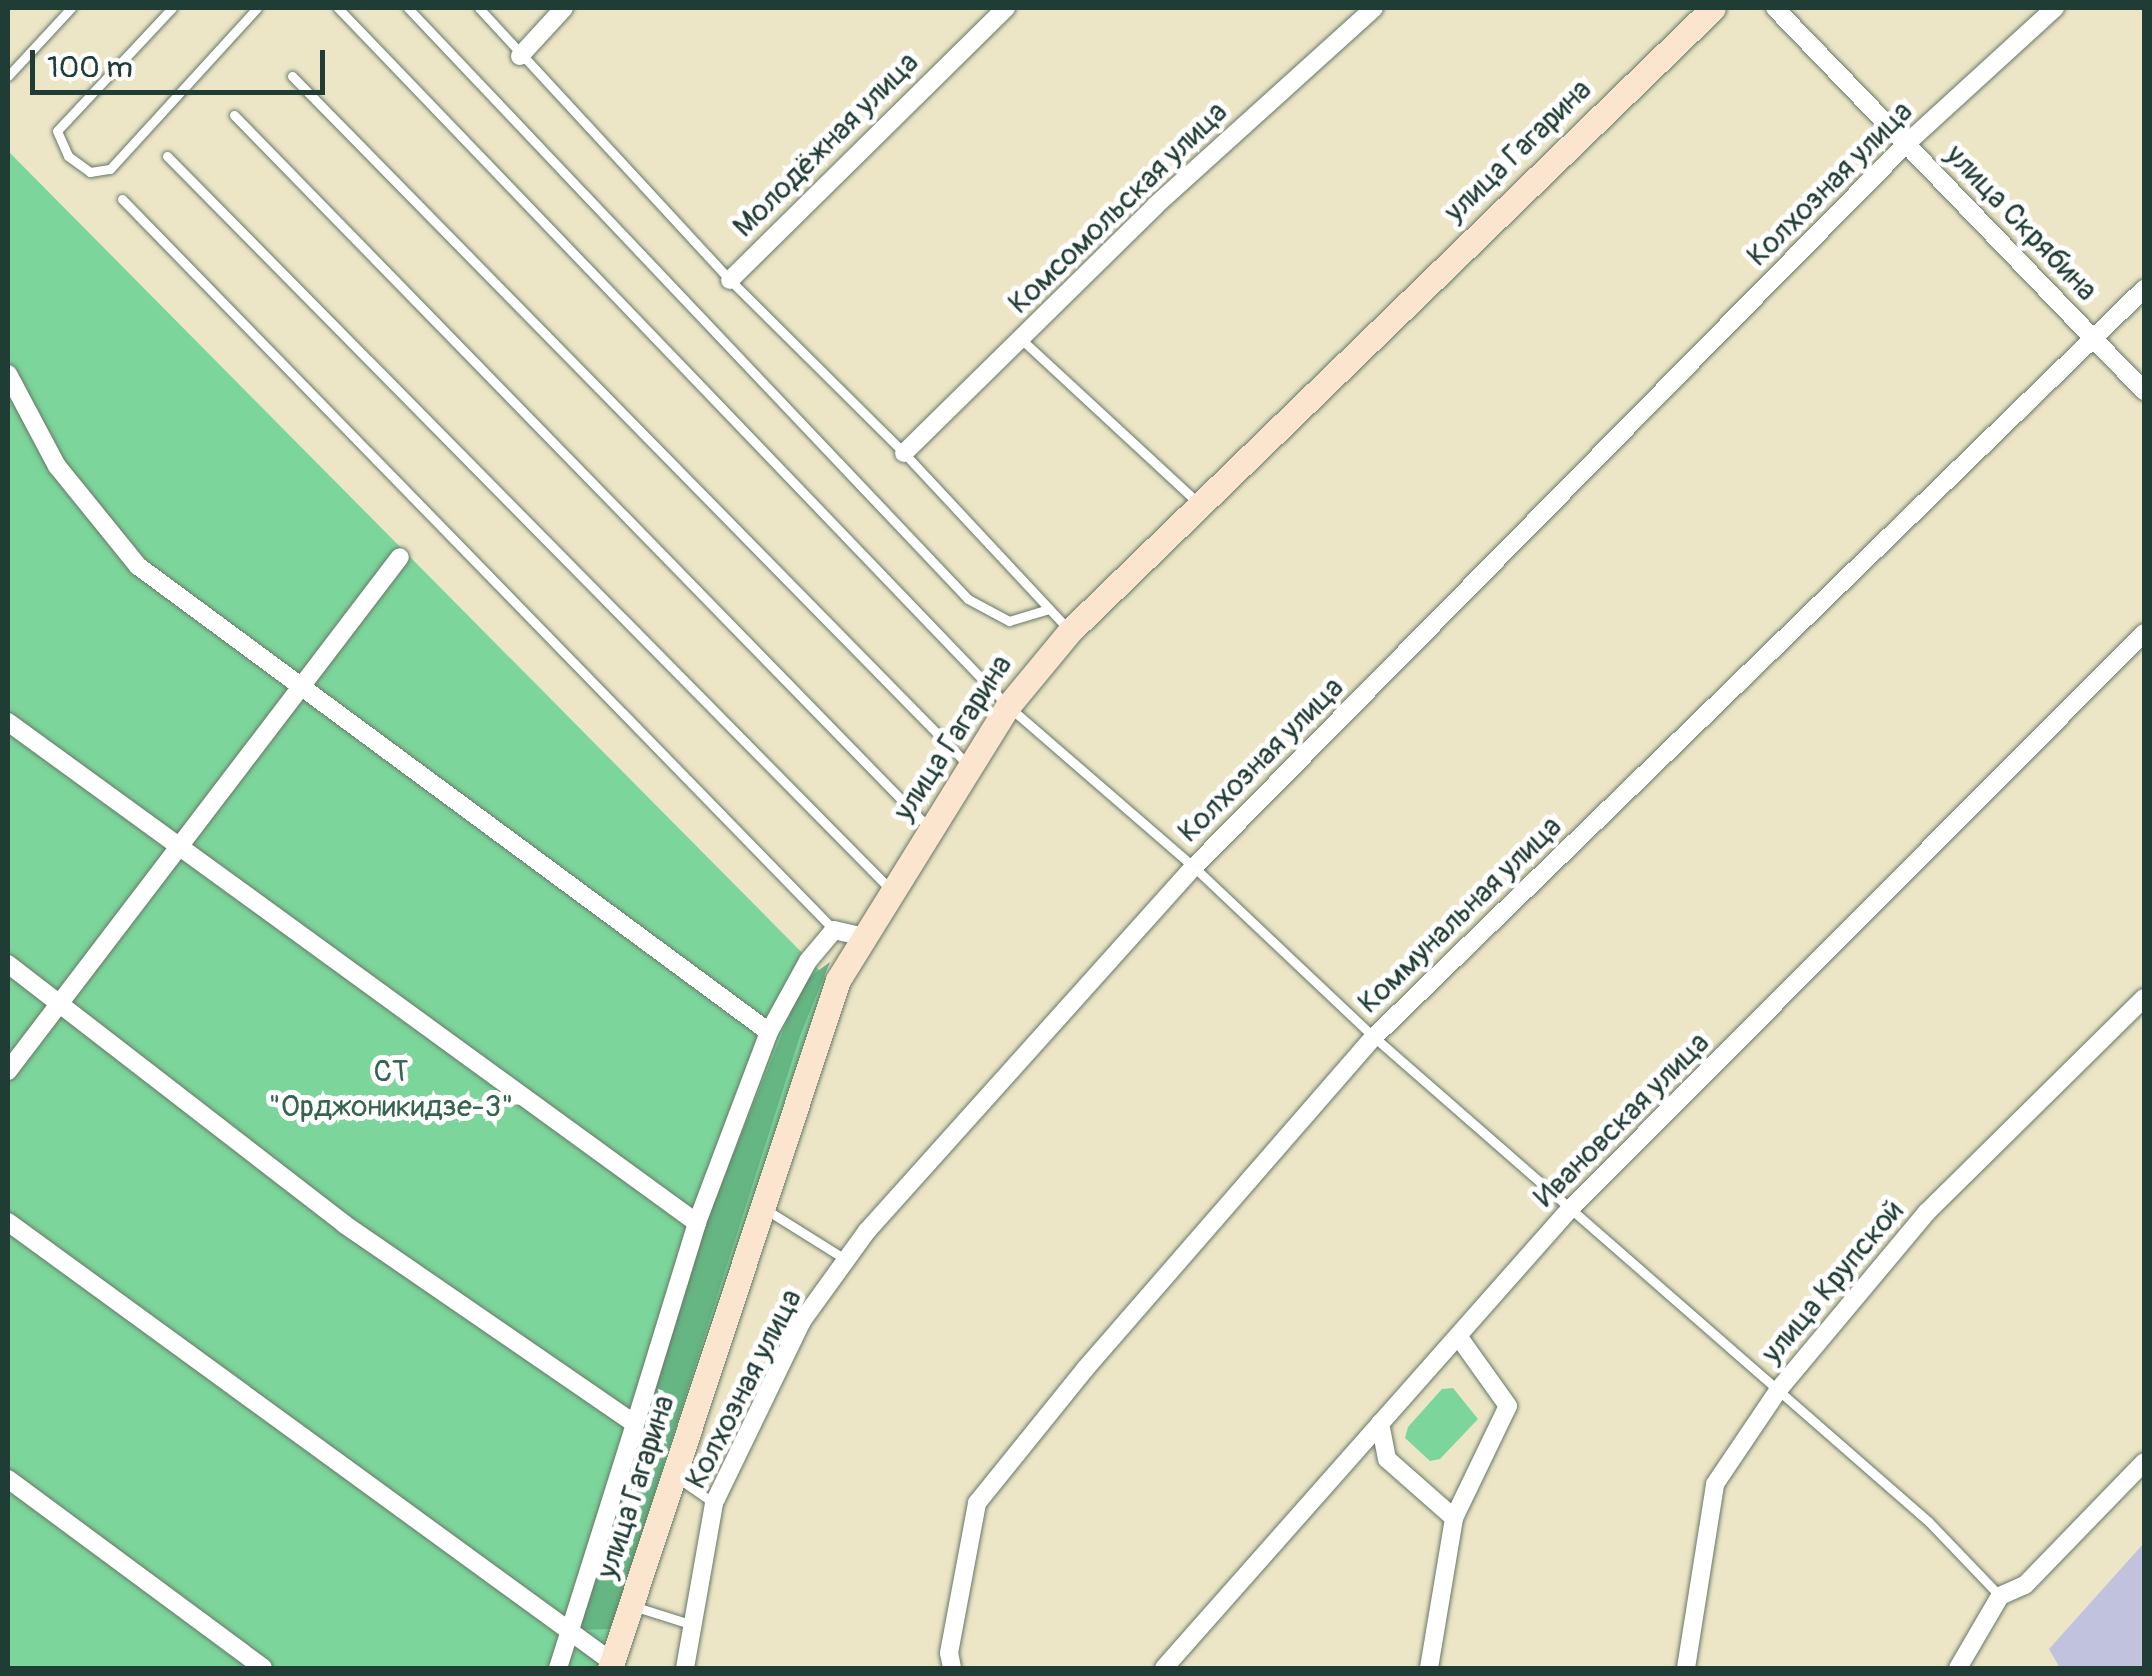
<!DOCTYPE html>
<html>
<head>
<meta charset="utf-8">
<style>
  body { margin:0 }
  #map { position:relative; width:2152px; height:1676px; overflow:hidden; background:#ece6c7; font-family:Pangolin,sans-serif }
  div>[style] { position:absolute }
  .industrial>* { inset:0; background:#c1c2dd }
  .green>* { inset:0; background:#7cd59b }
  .forest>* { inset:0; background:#65b683 }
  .roads { filter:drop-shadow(0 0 2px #677867) drop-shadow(0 0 2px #677867) }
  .service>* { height:9px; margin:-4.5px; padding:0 4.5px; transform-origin:4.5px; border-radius:4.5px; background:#fff }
  .minor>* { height:18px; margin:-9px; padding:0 9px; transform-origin:9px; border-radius:9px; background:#fff }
  .secondary>* { height:25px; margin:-12.5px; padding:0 12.5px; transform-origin:12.5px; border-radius:12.5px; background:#fbe5cf }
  span { translate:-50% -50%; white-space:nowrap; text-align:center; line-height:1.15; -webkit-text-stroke:10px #fff; paint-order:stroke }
  .street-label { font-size:30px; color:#1f3d34 }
  .park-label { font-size:30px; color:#36634e }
  .frame { position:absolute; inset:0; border:10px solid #1f3d34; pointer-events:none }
  .scale { position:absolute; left:30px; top:50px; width:295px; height:45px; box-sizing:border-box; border:5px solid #1f3d34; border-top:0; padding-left:12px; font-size:30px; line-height:35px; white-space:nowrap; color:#1f3d34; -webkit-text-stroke:8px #fff; paint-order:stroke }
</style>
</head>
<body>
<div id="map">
  <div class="industrial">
    <div style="clip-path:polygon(2144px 1543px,2144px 1668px,2060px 1668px,2049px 1649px)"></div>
  </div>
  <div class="green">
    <div style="clip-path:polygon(8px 151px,831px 982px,604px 1668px,8px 1668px)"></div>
    <div style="clip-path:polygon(1453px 1388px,1478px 1419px,1440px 1459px,1430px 1461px,1405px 1438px,1408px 1427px,1442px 1389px)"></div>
  </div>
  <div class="forest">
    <div style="clip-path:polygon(830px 962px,800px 1036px,611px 1629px,577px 1630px,689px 1264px,803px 982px)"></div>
  </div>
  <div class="roads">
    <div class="service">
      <div style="left:172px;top:8px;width:168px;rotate:133.1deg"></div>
      <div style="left:57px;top:131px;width:27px;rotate:66deg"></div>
      <div style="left:68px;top:156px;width:27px;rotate:36deg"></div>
      <div style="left:90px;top:172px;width:20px;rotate:-9deg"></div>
      <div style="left:110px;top:169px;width:218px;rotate:-47.6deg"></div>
      <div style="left:338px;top:8px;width:968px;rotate:46.17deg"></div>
      <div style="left:1008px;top:706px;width:246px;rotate:40.9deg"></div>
      <div style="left:1194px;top:867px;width:248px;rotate:43.4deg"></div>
      <div style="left:1374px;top:1037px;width:737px;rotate:41.15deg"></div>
      <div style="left:1929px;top:1522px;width:103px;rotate:46.2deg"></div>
      <div style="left:408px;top:8px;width:814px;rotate:46.54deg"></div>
      <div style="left:968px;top:599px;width:47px;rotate:28.2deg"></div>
      <div style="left:1009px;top:621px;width:42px;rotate:-16.7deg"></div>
      <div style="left:479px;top:8px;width:370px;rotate:47.3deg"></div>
      <div style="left:730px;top:280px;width:245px;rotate:44.8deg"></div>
      <div style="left:904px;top:453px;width:241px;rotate:47deg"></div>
      <div style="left:8px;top:76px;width:93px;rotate:-47.2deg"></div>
      <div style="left:292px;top:76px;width:968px;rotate:45.54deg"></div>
      <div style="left:234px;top:115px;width:996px;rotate:45.73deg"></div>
      <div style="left:167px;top:156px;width:1032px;rotate:45.39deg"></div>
      <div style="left:122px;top:199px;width:1020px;rotate:45.75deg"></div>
      <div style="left:1020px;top:338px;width:243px;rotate:42.8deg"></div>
      <div style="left:765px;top:1209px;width:94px;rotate:32deg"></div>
      <div style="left:675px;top:1476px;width:47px;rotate:34.7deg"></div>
      <div style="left:633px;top:1606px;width:63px;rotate:17.6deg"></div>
    </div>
    <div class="minor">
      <div style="left:1775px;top:8px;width:532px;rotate:46.07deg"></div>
      <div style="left:520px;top:56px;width:65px;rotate:-47.5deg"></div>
      <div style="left:730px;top:280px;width:388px;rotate:-44.6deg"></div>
      <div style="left:8px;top:374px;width:104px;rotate:62deg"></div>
      <div style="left:57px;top:466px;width:129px;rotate:51deg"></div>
      <div style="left:138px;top:566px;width:784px;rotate:36.45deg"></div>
      <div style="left:769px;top:1032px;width:204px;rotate:110.7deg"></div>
      <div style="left:904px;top:453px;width:352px;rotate:-44.5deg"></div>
      <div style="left:1155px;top:206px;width:295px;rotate:-42.1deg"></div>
      <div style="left:8px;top:722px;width:852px;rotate:36.02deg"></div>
      <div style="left:697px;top:1223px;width:210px;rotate:107.1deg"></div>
      <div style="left:8px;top:964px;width:425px;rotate:37.7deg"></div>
      <div style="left:344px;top:1224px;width:353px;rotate:34.5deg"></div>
      <div style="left:635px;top:1424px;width:256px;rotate:107.5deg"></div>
      <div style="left:769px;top:1032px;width:81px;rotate:-61.2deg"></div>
      <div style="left:808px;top:961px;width:40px;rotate:-50deg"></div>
      <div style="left:834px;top:930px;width:31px;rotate:13deg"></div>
      <div style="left:8px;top:1071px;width:646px;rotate:-52.67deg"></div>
      <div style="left:8px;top:1222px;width:747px;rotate:36.07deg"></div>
      <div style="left:1380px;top:1423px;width:37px;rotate:79deg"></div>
      <div style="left:1387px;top:1459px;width:89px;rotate:41.4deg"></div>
      <div style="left:8px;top:1479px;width:317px;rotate:36.5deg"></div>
      <div style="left:685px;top:1668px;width:168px;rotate:-80deg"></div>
      <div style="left:714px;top:1503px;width:202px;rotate:-64.2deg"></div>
      <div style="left:802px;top:1321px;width:111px;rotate:-54.2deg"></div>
      <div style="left:867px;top:1231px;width:489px;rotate:-48.1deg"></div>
      <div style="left:1194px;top:867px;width:1015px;rotate:-45.44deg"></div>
      <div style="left:1906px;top:144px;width:202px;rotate:-42.4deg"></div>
      <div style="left:952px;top:1668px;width:15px;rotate:-101deg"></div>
      <div style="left:949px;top:1653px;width:153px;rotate:-79.4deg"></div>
      <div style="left:977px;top:1503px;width:172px;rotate:-51.1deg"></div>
      <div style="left:1085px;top:1369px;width:440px;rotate:-49deg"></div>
      <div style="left:1374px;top:1037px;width:1074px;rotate:-44.17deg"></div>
      <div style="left:1164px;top:1668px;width:613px;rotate:-48.51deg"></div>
      <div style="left:1570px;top:1209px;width:813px;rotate:-45.1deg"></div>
      <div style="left:1429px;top:1668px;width:152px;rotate:-80.5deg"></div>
      <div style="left:1454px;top:1518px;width:124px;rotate:-64.3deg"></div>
      <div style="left:1508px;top:1406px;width:86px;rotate:-125.5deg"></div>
      <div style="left:1686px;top:1668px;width:186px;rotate:-81deg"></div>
      <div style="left:1715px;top:1484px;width:115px;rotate:-56deg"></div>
      <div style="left:1779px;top:1389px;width:231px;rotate:-50.1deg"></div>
      <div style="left:1927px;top:1212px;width:305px;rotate:-44.6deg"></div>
      <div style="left:1958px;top:1668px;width:83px;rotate:-59.7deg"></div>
      <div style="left:2000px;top:1596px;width:27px;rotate:-24deg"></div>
      <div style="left:2025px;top:1585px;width:171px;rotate:-45.9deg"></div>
    </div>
    <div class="secondary">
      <div style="left:610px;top:1668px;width:725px;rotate:-71.67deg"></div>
      <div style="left:838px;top:980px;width:322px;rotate:-58.2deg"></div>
      <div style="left:1008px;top:706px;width:97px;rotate:-50.4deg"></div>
      <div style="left:1070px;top:631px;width:895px;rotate:-44.09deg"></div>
    </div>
  </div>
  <div class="street-label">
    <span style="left:826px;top:145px;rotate:-45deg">Молодёжная улица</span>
    <span style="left:1518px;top:151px;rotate:-44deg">улица Гагарина</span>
    <span style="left:1830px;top:184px;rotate:-45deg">Колхозная улица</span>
    <span style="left:1118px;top:208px;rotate:-44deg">Комсомольская улица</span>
    <span style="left:2021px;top:223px;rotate:46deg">улица Скрябина</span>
    <span style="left:953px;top:738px;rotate:-57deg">улица Гагарина</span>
    <span style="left:1261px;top:760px;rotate:-45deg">Колхозная улица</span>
    <span style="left:1460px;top:915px;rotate:-44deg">Коммунальная улица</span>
    <span style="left:1622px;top:1120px;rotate:-45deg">Ивановская улица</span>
    <span style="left:1833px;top:1282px;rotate:-50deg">улица Крупской</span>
    <span style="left:744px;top:1389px;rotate:-63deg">Колхозная улица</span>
    <span style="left:636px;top:1487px;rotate:-72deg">улица Гагарина</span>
  </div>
  <div class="park-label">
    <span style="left:391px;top:1089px">СТ<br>"Орджоникидзе-3"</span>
  </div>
  <div class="frame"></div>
  <div class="scale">100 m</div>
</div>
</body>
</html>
